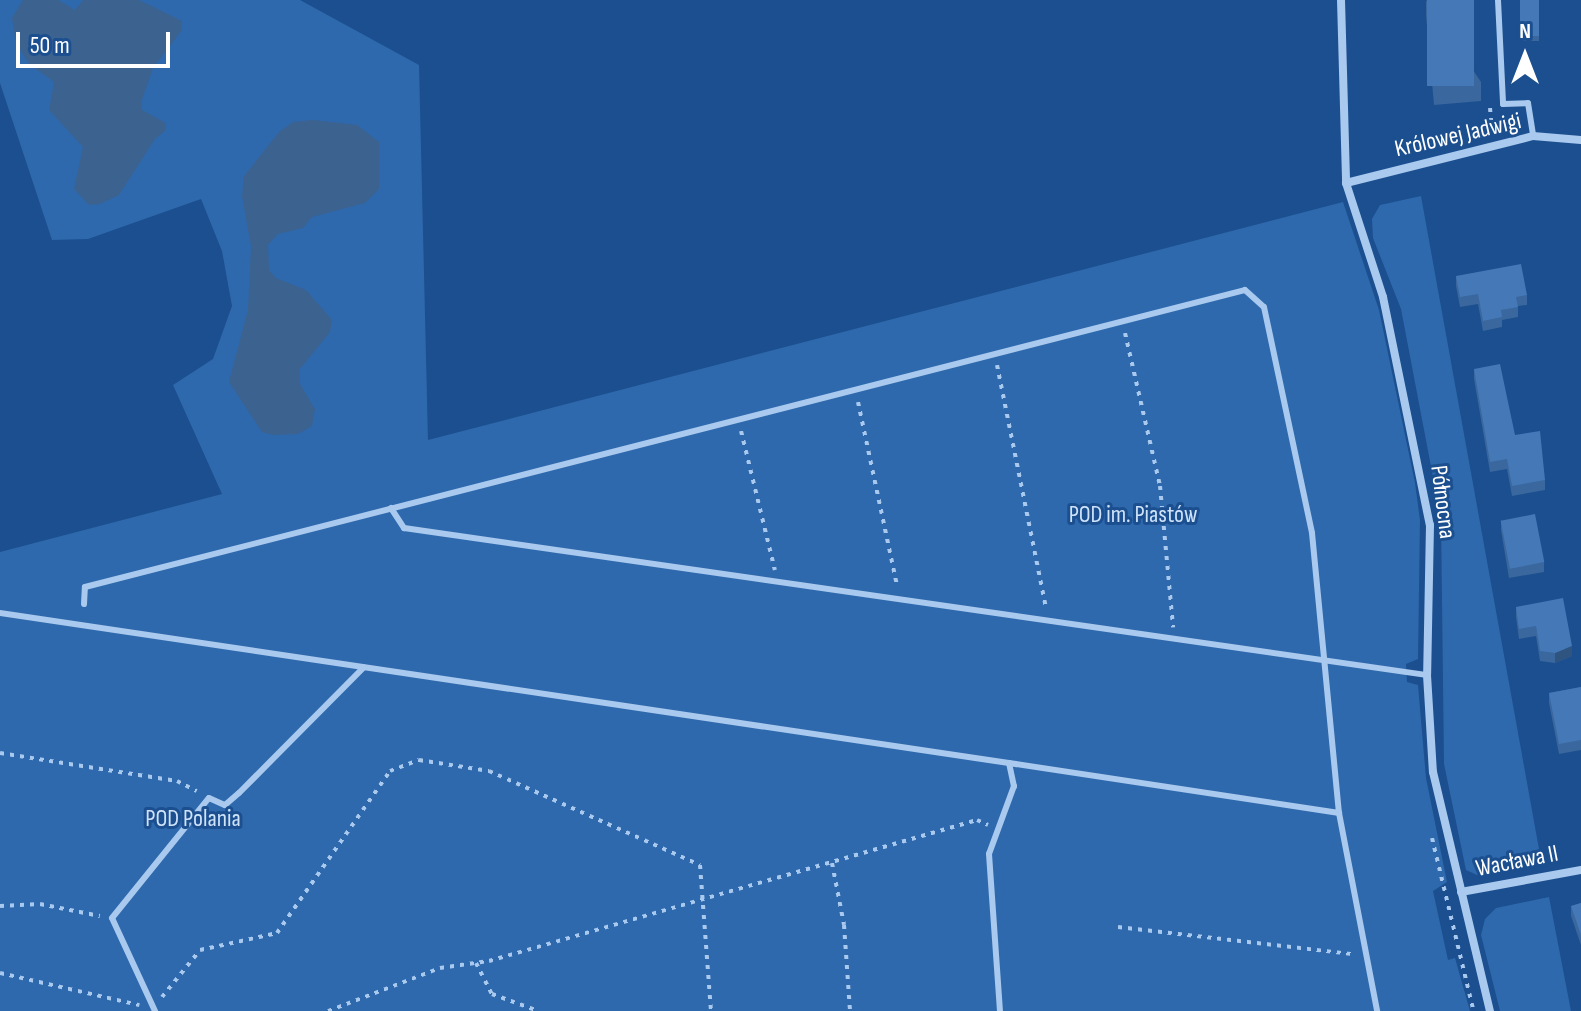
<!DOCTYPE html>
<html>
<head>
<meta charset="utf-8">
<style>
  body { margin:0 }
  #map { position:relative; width:1581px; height:1011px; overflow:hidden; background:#1b4f8f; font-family:"Sofia Sans Condensed",sans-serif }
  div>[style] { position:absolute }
  .green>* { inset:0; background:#2e69ad }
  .water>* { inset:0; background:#3c6290 }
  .path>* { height:4px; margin-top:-2px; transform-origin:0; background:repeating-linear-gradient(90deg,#a9c9ee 0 4px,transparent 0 10px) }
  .lane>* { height:6px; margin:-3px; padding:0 3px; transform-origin:3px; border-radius:3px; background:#a9c9ee }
  .street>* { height:8px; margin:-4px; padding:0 4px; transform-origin:4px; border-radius:4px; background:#a9c9ee }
  .wall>* { inset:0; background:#3a679d; transform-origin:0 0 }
  .shaded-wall>* { inset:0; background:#305480 }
  .building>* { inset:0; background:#4478b7; transform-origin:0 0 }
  span { translate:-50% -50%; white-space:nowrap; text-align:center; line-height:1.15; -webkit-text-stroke:6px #1b4f8f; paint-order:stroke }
  .street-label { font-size:24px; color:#fff }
  .park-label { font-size:24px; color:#cfe3fa }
  .north { position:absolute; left:1485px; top:16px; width:80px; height:80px; -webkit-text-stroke:6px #1b4f8f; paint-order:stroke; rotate:0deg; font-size:22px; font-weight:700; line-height:32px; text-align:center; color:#fff }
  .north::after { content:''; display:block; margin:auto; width:28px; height:36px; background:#fff; clip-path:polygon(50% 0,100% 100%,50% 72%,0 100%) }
  .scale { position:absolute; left:16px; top:32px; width:154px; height:36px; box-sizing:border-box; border:4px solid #fff; border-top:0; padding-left:10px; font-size:24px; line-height:28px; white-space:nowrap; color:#fff; -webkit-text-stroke:6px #1b4f8f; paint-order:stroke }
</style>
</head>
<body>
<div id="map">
  <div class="green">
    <div style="clip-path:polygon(0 0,300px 0,419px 65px,428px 440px,1343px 202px,1379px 310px,1415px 483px,1420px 520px,1418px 659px,1406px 664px,1407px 682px,1418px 685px,1426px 778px,1447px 882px,1433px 891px,1448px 960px,1455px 958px,1470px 1011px,0 1011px,0 552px,222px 494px,173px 385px,213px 359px,232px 306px,222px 251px,201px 199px,88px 239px,52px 240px,0 83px)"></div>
    <div style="clip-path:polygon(1421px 196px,1541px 860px,1477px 875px,1466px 870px,1444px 764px,1441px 519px,1401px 309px,1373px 238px,1372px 219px,1380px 205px)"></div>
    <div style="clip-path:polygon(1549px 897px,1571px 1011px,1500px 1011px,1481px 935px,1485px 919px,1496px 908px)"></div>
  </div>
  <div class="water">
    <div style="clip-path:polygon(23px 0,58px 0,75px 10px,83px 0,139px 0,182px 21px,182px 30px,153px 68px,142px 100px,142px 110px,166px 123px,166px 130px,155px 139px,119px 195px,100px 204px,89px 205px,74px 189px,83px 147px,49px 110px,54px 82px,29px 64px,16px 43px,12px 18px)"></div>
    <div style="clip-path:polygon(313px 120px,357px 125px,379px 142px,379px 189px,365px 203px,312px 217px,303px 228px,278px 234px,268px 245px,269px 270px,276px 278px,306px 290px,332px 320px,330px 332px,300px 369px,300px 384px,315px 409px,312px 426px,298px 434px,274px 435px,262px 432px,229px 382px,248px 310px,251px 246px,242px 196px,244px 176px,279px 132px,293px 122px)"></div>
  </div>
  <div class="path">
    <div style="left:1490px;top:108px;width:23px;rotate:85deg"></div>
    <div style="left:1125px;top:333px;width:157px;rotate:77.1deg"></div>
    <div style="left:1160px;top:486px;width:142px;rotate:84.7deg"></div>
    <div style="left:997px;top:365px;width:247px;rotate:78.6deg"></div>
    <div style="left:858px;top:402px;width:187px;rotate:78deg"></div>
    <div style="left:741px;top:431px;width:143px;rotate:76.3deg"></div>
    <div style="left:0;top:753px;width:179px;rotate:9deg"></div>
    <div style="left:177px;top:781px;width:22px;rotate:27deg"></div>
    <div style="left:1432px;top:838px;width:176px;rotate:76.5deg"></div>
    <div style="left:832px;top:863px;width:63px;rotate:79deg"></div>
    <div style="left:844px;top:925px;width:86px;rotate:86deg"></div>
    <div style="left:0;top:906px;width:40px;rotate:-2.9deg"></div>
    <div style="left:40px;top:904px;width:61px;rotate:11.3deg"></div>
    <div style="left:1118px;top:927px;width:236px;rotate:6.6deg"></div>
    <div style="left:476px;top:963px;width:35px;rotate:63deg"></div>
    <div style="left:492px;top:994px;width:49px;rotate:20.3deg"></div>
    <div style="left:0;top:973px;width:143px;rotate:13deg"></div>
    <div style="left:162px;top:997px;width:60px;rotate:-51deg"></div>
    <div style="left:200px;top:950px;width:79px;rotate:-12.4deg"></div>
    <div style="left:277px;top:933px;width:198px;rotate:-55.1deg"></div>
    <div style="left:390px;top:771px;width:31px;rotate:-21deg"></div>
    <div style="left:419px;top:760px;width:71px;rotate:8.9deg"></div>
    <div style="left:489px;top:771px;width:231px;rotate:24deg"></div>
    <div style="left:700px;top:865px;width:146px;rotate:85.7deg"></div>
    <div style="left:328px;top:1011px;width:120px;rotate:-21deg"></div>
    <div style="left:440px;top:968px;width:49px;rotate:-8.1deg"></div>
    <div style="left:489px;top:961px;width:508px;rotate:-16.12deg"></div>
    <div style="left:977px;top:820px;width:12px;rotate:24deg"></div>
  </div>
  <div class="lane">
    <div style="left:1498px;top:0;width:104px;rotate:87.2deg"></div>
    <div style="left:1503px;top:104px;width:25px;rotate:-2deg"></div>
    <div style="left:1528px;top:103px;width:33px;rotate:81deg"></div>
    <div style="left:391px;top:508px;width:24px;rotate:57deg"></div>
    <div style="left:404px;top:528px;width:1034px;rotate:8.18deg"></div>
    <div style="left:84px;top:604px;width:17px;rotate:-87deg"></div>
    <div style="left:85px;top:587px;width:1197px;rotate:-14.36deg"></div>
    <div style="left:1245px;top:290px;width:25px;rotate:42deg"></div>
    <div style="left:1264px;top:307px;width:231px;rotate:78deg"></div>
    <div style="left:1312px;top:533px;width:281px;rotate:84.5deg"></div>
    <div style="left:0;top:613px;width:1020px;rotate:8.46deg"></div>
    <div style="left:1009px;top:763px;width:24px;rotate:78deg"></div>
    <div style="left:1014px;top:786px;width:72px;rotate:110.2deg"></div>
    <div style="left:989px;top:854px;width:157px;rotate:86deg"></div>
    <div style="left:1009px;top:763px;width:334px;rotate:8.6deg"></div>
    <div style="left:1339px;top:813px;width:202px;rotate:79.1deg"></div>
    <div style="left:155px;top:1011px;width:102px;rotate:-114.8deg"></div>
    <div style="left:112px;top:918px;width:154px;rotate:-51.1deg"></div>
    <div style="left:209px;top:798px;width:17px;rotate:24deg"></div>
    <div style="left:225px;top:805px;width:18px;rotate:-41deg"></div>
    <div style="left:239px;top:793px;width:177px;rotate:-45.2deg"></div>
  </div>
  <div class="street">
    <div style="left:1341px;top:0;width:183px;rotate:88.4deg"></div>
    <div style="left:1346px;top:183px;width:120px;rotate:72deg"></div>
    <div style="left:1383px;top:297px;width:233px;rotate:78.4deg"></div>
    <div style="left:1430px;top:525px;width:150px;rotate:91.1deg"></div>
    <div style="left:1427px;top:675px;width:97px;rotate:86.5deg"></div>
    <div style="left:1433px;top:772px;width:246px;rotate:76.6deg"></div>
    <div style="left:1346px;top:183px;width:193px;rotate:-14.1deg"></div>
    <div style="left:1533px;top:136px;width:48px;rotate:4.8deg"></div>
    <div style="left:1461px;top:892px;width:122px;rotate:-10.4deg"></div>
  </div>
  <div class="wall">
    <div style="clip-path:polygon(1426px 0,1481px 82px,1481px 101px,1434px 105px,1426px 15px)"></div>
    <div style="left:1520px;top:0;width:19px;height:41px"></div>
    <div style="clip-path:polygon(1456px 276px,1527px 295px,1527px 305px,1518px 306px,1518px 317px,1502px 320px,1502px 327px,1483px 331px,1478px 304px,1460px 307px,1456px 286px)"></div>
    <div style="clip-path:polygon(1474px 369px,1515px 435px,1545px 480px,1545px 490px,1512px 496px,1507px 469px,1490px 472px,1474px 379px)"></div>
    <div style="clip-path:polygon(1501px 520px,1544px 562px,1544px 572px,1509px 578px,1501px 530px)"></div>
    <div style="clip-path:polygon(1516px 607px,1572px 656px,1555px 663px,1540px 661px,1536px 636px,1519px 639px,1516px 617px)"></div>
    <div style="clip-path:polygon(1581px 687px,1581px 750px,1559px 754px,1549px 703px,1549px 693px)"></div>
    <div style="clip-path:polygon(1581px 903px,1581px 945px,1571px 916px,1571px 906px)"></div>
  </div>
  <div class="shaded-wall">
    <div style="clip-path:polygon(1572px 646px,1572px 656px,1555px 663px,1555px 653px)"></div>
  </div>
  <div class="building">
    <div style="left:1427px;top:0;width:47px;height:86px"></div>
    <div style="left:1520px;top:0;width:19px;height:36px"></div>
    <div style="clip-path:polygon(1521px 264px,1527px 295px,1516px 297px,1518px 307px,1501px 310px,1502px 317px,1483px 321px,1478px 294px,1460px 297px,1456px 276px)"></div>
    <div style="clip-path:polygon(1500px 364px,1515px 435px,1540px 431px,1545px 480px,1512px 486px,1507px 459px,1490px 462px,1474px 369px)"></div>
    <div style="left:1535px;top:514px;width:49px;height:35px;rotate:79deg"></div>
    <div style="clip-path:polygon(1563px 598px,1572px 646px,1555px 653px,1540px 651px,1536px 626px,1519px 629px,1516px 607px)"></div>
    <div style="clip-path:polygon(1581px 687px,1581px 740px,1559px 744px,1549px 693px)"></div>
    <div style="clip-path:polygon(1581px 903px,1581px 935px,1571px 906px)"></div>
  </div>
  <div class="street-label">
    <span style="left:1458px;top:135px;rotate:-13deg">Królowej Jadwigi</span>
    <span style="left:1443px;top:502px;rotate:83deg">Północna</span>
    <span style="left:1517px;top:861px;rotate:-11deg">Wacława II</span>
  </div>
  <div class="park-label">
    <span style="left:1133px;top:515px">POD im. Piastów</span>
    <span style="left:193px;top:819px">POD Polania</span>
  </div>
  <div class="north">N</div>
  <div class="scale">50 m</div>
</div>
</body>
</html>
